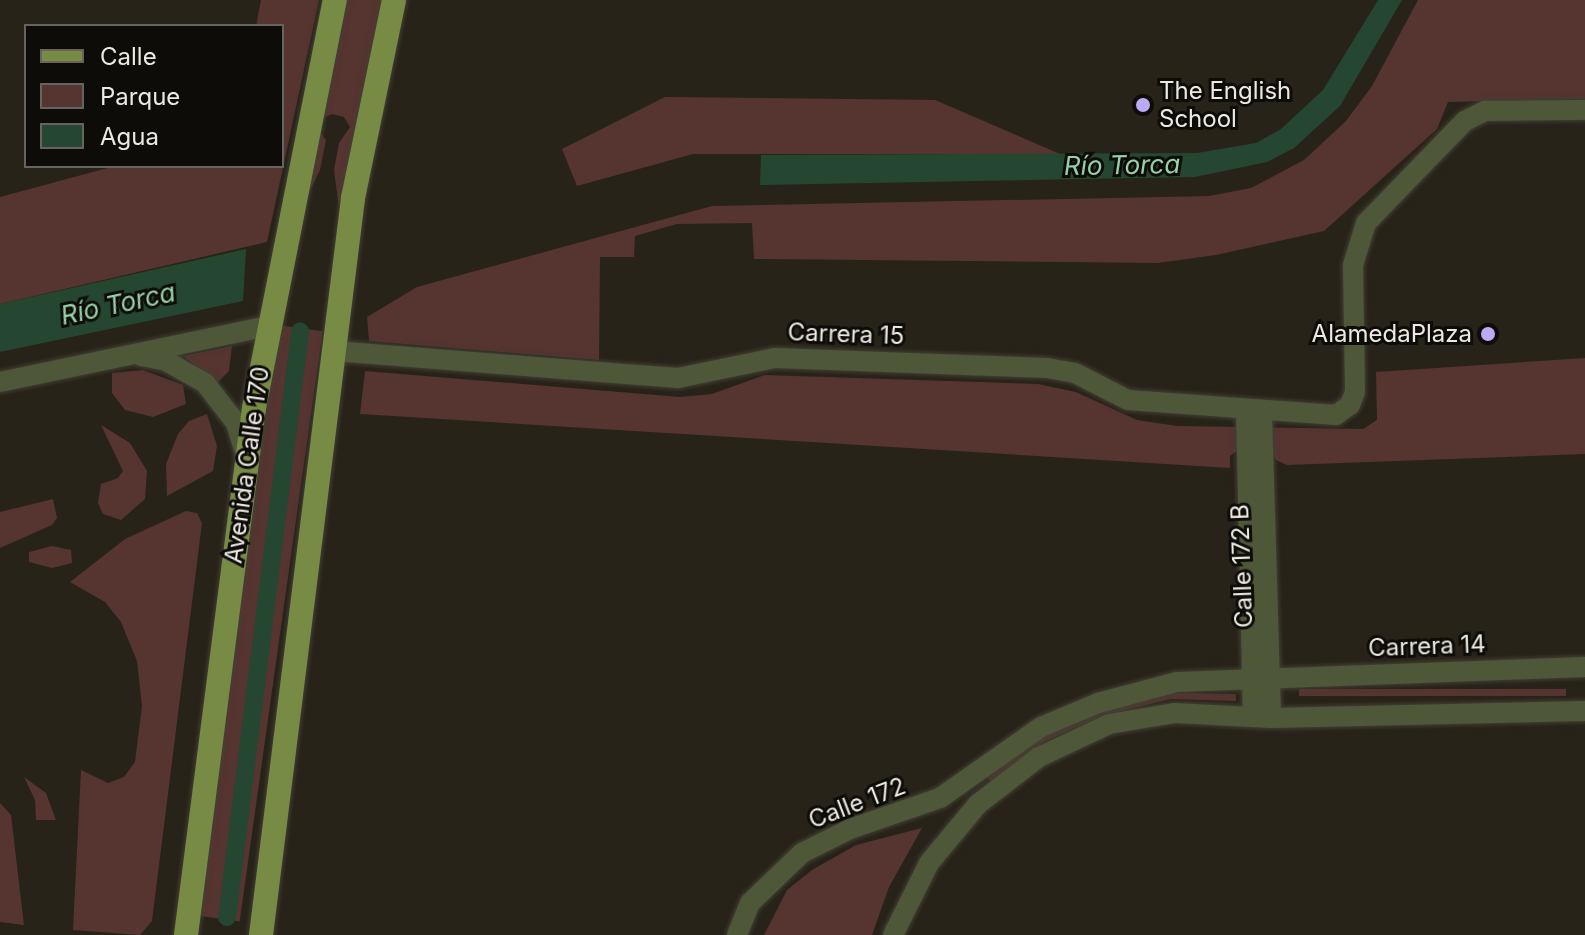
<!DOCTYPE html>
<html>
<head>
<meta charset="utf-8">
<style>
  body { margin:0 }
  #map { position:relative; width:1585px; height:935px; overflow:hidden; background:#272319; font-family:Inter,sans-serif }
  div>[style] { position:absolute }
  .green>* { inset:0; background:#563430; transform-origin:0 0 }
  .water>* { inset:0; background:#254630 }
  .canal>* { height:18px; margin:-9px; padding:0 9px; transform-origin:9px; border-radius:9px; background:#254630 }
  .roads { filter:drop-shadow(0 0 2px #433f35) drop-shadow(0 0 2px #433f35) }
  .minor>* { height:20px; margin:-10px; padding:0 10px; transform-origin:10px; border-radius:10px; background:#4e5737 }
  .primary>* { height:24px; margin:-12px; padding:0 12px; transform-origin:12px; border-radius:12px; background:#788b45 }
  .dots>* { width:22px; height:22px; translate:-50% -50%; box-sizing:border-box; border:4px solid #0e0c08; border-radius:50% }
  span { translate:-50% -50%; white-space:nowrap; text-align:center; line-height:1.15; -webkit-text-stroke:6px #0e0c08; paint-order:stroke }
  .poi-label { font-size:24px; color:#ece9e3 }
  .left { translate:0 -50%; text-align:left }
  .right { translate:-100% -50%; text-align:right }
  .street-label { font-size:24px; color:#ece9e3 }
  .water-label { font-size:26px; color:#95d0a6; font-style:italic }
  .legend { position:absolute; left:24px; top:24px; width:260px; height:144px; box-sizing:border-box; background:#0e0c08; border:2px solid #676460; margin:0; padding:10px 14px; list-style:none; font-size:24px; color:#ece9e3 }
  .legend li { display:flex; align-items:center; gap:16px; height:40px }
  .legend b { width:40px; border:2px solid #676460 }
</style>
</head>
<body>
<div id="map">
  <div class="green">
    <div style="clip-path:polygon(261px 0,319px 0,267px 242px,0 304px,0 197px,115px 166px,282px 166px,282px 26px,256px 26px)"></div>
    <div style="clip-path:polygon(343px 0,383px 0,339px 208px,334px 170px,339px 143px,350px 127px,344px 117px,332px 114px,323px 118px,320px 132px,326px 140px,320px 170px,305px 201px)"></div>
    <div style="clip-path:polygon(1418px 0,1585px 0,1585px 99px,1448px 102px,1437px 129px,1324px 231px,1216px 255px,1158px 263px,754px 259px,752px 223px,677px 224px,635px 236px,634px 257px,600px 257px,599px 360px,369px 341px,367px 317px,417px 287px,712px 206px,1209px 196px,1251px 188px,1304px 160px,1346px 121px,1372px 86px)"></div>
    <div style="clip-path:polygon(665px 97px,935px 100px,1060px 154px,693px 154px,577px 186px,562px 149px)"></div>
    <div style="left:278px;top:325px;width:45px;height:596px;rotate:8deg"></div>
    <div style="clip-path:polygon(232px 346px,229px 371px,217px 383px,183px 356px)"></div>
    <div style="clip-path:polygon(1585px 358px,1585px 454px,1287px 465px,1276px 460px,1267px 446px,1239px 449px,1230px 456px,1230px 468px,360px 414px,365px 371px,680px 397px,712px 394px,765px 375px,1038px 384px,1076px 392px,1137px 420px,1177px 426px,1363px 429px,1377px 420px,1376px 372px)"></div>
    <div style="clip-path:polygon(143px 370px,183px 385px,186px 404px,153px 417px,125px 410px,112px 393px,112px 373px)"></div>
    <div style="clip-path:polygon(207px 414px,217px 446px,213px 471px,167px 496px,166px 464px,178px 434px,189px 421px)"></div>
    <div style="clip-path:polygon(101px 425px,130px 443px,147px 471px,145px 499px,121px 520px,103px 514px,98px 503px,101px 484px,118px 478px,123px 471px)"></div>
    <div style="clip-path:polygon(53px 499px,57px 518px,52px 525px,0 548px,0 512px)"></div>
    <div style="clip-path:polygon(186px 511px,197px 513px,202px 523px,152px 921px,140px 935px,73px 930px,81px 770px,108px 783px,124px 777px,135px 762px,142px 706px,137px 661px,121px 622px,105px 602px,70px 582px,125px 539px)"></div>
    <div style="clip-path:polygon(52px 546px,71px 550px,72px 563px,52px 568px,29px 562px,29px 552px)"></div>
    <div style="left:1566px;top:689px;width:7px;height:267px;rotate:90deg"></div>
    <div style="clip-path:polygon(1170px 693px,1236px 694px,1236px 701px,1171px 699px,1104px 715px,1044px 742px,991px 782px,987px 777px,1041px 737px,1103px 710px)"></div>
    <div style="clip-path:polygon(24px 777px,46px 793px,56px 820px,36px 820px,35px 800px)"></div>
    <div style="clip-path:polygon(0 803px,11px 815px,24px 925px,0 922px)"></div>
    <div style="clip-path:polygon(922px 828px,889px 887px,872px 935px,764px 935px,787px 890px,812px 870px,856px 845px)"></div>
  </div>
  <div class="water">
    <div style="clip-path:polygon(1378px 0,1402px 0,1340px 106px,1294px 148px,1267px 162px,1195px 177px,760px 185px,761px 155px,1197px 153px,1256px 143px,1281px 129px,1323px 90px)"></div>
    <div style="clip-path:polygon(246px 249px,243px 301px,0 352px,0 304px)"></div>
  </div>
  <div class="canal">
    <div style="left:227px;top:917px;width:590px;rotate:-82.89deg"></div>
  </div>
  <div class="roads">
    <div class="minor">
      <div style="left:334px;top:351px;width:345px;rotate:4.5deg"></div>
      <div style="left:678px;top:378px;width:99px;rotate:-11.7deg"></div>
      <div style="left:775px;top:358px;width:272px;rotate:2.1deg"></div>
      <div style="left:1047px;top:368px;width:28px;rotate:10deg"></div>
      <div style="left:1075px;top:373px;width:59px;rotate:27deg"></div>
      <div style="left:1128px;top:400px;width:209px;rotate:4.1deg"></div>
      <div style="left:1336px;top:415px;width:17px;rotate:-36deg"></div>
      <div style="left:1350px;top:405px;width:14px;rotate:-69deg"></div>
      <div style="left:1355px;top:392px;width:127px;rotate:-90.9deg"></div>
      <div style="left:1353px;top:265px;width:44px;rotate:-72.8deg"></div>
      <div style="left:1366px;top:223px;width:142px;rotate:-45.9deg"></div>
      <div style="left:1465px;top:121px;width:22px;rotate:-27deg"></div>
      <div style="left:1485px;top:111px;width:100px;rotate:-0.6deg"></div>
      <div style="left:141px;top:356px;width:25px;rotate:11deg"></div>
      <div style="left:166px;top:361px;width:45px;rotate:29.4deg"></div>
      <div style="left:205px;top:383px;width:51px;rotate:52.2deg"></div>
      <div style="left:236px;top:423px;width:34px;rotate:73deg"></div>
      <div style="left:0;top:382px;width:274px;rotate:-11.8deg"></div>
      <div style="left:1246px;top:411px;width:305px;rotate:88.7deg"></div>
      <div style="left:1262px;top:412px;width:306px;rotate:88.3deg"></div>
      <div style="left:737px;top:935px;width:35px;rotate:-68deg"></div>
      <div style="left:750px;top:903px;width:72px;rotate:-43.9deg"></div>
      <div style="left:802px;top:853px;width:54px;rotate:-26.6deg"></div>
      <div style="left:850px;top:829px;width:95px;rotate:-19deg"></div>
      <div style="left:940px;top:798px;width:123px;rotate:-35.1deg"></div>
      <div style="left:1041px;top:727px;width:62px;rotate:-22.8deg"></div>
      <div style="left:1098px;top:703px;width:82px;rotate:-14.9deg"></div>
      <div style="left:1177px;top:682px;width:408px;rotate:-2.1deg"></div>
      <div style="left:893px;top:935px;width:80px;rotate:-63.4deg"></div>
      <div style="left:929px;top:863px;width:77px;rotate:-50.3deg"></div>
      <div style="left:978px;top:804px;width:77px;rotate:-37.6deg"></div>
      <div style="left:1039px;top:757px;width:77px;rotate:-25.2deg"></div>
      <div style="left:1109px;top:724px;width:67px;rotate:-9.5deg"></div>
      <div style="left:1175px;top:713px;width:96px;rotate:3deg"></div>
      <div style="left:1271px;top:718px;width:314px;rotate:-1.3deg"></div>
    </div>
    <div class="primary">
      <div style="left:186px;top:935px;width:531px;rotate:-82.65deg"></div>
      <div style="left:254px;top:408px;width:416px;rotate:-78.8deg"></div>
      <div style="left:261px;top:935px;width:743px;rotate:-82.88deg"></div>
      <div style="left:353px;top:198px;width:202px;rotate:-78.3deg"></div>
    </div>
  </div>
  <div class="dots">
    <div style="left:1143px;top:105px;background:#bcaaf6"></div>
    <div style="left:1488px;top:334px;background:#bcaaf6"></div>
  </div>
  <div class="poi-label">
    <span class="left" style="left:1159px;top:105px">The English<br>School</span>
    <span class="right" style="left:1472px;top:334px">AlamedaPlaza</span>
  </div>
  <div class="street-label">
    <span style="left:846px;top:334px;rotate:2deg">Carrera 15</span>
    <span style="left:247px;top:465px;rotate:-82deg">Avenida Calle 170</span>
    <span style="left:1242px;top:566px;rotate:-92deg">Calle 172 B</span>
    <span style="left:1427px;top:646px;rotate:-2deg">Carrera 14</span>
    <span style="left:857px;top:803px;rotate:-21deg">Calle 172</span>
  </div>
  <div class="water-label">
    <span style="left:1122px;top:165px;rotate:-1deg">Río Torca</span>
    <span style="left:118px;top:304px;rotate:-12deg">Río Torca</span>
  </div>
  <ul class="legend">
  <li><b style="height:10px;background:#788b45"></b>Calle</li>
  <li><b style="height:22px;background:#563430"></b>Parque</li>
  <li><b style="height:22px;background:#254630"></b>Agua</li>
  </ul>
</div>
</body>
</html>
